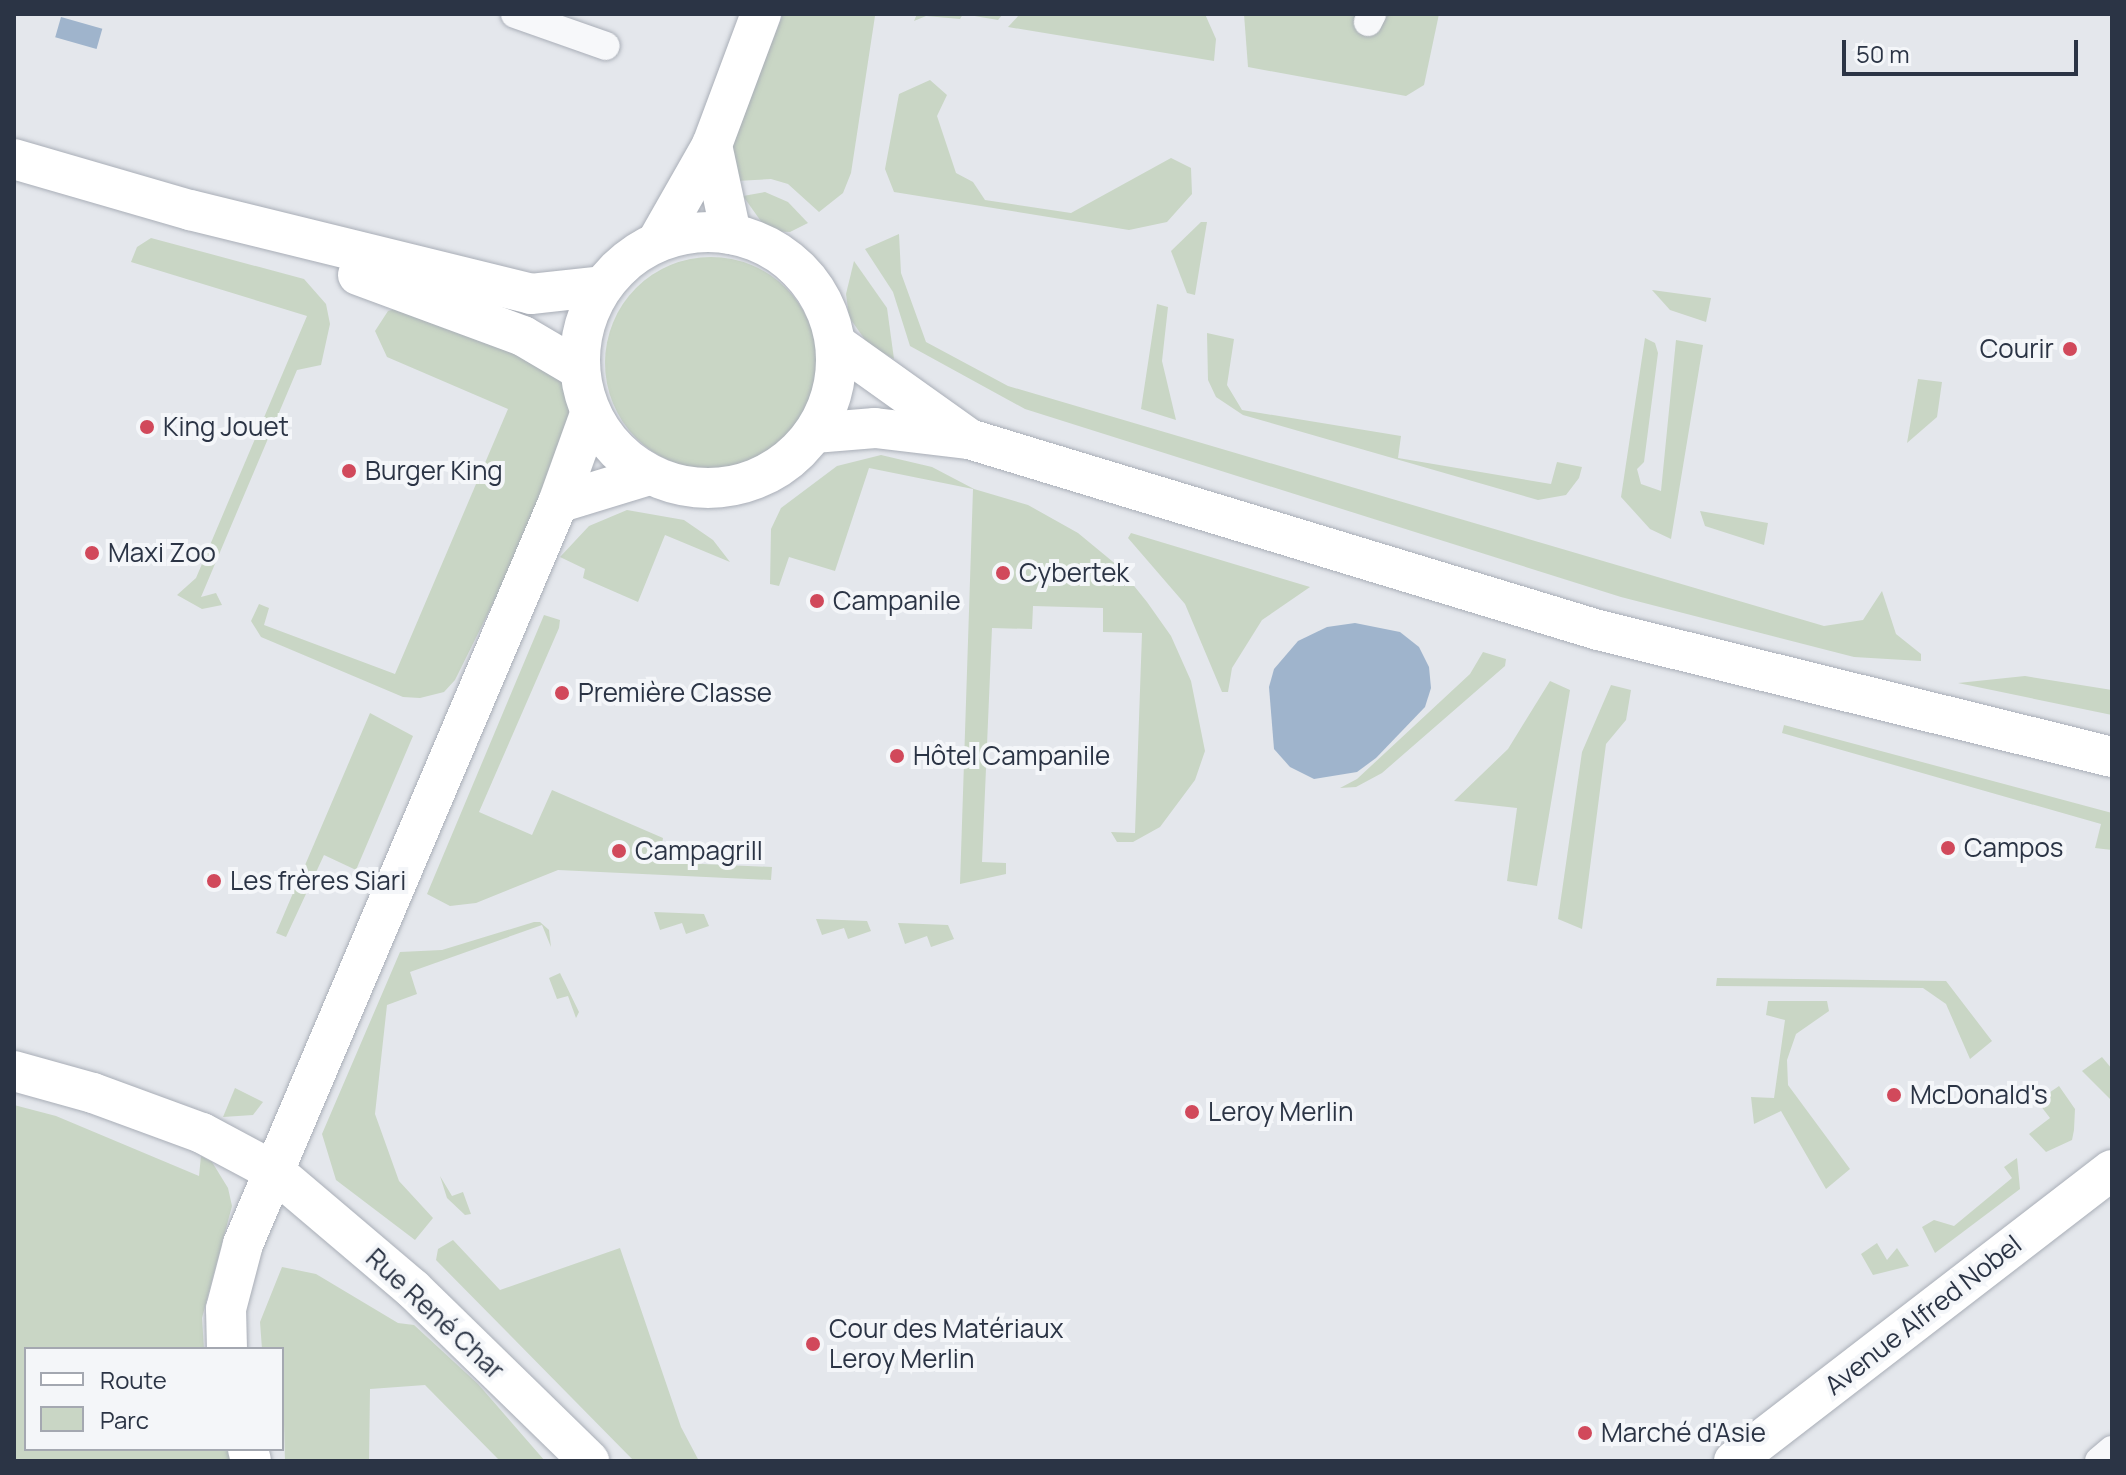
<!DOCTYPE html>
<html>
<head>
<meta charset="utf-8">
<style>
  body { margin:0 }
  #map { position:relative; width:2126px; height:1475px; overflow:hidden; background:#e4e7ec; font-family:Manrope,sans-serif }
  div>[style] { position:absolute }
  .green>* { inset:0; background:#c9d6c5 }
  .round { border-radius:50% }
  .water>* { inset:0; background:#9fb4cc; transform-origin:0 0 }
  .roads { filter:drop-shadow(0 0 2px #a9aeb7) drop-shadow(0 0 2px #a9aeb7) }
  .street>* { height:28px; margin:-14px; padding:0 14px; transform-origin:14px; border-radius:14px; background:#f7f8fa }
  .secondary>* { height:40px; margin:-20px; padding:0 20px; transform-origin:20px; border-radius:20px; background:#fff }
  .secondary>.ring { margin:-20px; padding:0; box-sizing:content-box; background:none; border:40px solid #fff; border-radius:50% }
  .dots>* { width:22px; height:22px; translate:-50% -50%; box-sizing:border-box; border:4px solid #f4f6f9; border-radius:50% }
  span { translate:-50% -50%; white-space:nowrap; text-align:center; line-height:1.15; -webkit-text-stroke:8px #f4f6f9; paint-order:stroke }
  .poi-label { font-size:26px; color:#2b3445 }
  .right { translate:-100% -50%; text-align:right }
  .left { translate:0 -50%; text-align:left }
  .street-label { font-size:26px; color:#2b3445 }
  .frame { position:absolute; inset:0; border:16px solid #2b3445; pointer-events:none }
  .legend { position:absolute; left:24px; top:1347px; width:260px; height:104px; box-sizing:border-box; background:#f4f6f9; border:2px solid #a4a8b1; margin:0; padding:10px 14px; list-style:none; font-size:24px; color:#2b3445 }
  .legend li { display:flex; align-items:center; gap:16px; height:40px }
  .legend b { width:40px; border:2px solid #a4a8b1 }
  .scale { position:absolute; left:1842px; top:40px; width:236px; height:36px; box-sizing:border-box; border:4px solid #2b3445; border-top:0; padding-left:10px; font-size:24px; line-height:28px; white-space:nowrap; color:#2b3445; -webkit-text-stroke:6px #f4f6f9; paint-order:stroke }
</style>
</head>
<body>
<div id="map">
  <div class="green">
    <div style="clip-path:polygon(783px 14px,875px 16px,851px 173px,843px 193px,819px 212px,788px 184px,771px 179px,736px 181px,732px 144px)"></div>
    <div style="clip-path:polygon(917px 14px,1003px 14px,998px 20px,963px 14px,960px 19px,926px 16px,914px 21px)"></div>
    <div style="clip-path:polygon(1020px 14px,1205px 14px,1216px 39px,1214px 61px,1008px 27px)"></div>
    <div style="clip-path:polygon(1244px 14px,1439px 14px,1424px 85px,1406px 96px,1248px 67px)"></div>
    <div style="clip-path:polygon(930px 80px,947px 95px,937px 116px,956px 173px,973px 182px,985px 200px,1071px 213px,1171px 158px,1191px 168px,1192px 194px,1167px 222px,1129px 230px,894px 192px,885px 169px,899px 94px)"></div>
    <div style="clip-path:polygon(765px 192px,788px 202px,808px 223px,790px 232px,768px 231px,743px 196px)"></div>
    <div style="clip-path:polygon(1201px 222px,1207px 222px,1195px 295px,1187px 293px,1171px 251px)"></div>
    <div style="clip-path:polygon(899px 234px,901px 273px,926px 342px,1008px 386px,1824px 626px,1863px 620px,1882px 591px,1896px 634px,1921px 654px,1921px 661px,1854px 657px,1621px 597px,1025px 409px,910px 346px,893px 292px,865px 249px)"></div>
    <div style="clip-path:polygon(151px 238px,304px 279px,326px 304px,330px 324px,321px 365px,297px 370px,201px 597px,216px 593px,222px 605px,202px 609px,177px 595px,196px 578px,307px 316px,131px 262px,137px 247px)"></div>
    <div class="round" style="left:605px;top:257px;width:212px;height:212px"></div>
    <div style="clip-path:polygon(854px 261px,887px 308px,894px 359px,868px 344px,849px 317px,846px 294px)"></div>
    <div style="clip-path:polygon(1652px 290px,1711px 298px,1706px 322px,1670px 310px)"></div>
    <div style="clip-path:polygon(1157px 304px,1168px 307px,1162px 361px,1176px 420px,1141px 409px)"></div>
    <div style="clip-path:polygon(399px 308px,541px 357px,564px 380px,576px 413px,572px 444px,455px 680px,444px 692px,420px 698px,403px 697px,261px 637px,251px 621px,259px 604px,269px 608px,264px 625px,395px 674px,508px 409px,387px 357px,375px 331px,388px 311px)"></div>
    <div style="clip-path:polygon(1207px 333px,1234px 339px,1227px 385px,1242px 410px,1401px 436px,1398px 458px,1551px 484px,1557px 462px,1582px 467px,1579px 478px,1566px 495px,1538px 500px,1243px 415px,1216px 397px,1208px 380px)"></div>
    <div style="clip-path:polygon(1645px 338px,1655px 343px,1658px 353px,1644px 462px,1637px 469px,1641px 484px,1661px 491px,1676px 340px,1703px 345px,1671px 539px,1650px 529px,1621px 497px)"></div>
    <div style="clip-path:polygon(1918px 379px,1942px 382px,1937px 417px,1907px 443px)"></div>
    <div style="clip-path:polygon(881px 455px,932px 467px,974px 489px,1028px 505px,1078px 533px,1118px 566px,1147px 602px,1171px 636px,1191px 681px,1205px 751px,1195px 780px,1160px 827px,1133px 842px,1117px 842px,1111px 832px,1135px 833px,1142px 633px,1103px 632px,1103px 608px,1033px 606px,1032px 629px,992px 628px,982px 862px,1006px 863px,1006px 874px,960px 884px,973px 489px,869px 468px,835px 571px,789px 557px,779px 586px,770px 584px,771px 529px,781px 508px,837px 466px)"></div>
    <div style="clip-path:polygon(627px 510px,684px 520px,713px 540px,730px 562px,665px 535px,638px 602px,583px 578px,585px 569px,560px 557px,589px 526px)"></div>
    <div style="clip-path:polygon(1700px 511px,1768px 523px,1764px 545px,1705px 526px)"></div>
    <div style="clip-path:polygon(1131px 533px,1310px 587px,1262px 620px,1232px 668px,1228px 692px,1222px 692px,1185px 604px,1128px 538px)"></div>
    <div style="clip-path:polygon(544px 615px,560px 620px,559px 628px,479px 812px,532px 835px,552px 790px,663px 838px,659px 862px,772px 867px,771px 880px,558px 870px,476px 903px,450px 906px,427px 894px)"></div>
    <div style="clip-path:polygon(1483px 652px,1506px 659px,1505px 666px,1382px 773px,1356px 787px,1340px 788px,1357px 779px,1470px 674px)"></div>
    <div style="clip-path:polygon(2025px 676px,2112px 690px,2112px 715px,1958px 683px)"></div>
    <div style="clip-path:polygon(1550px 681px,1570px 690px,1537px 886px,1507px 881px,1517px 808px,1454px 801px,1508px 749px)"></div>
    <div style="clip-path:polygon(1611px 685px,1631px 690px,1626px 720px,1606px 744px,1582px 929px,1558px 919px,1582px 752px)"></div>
    <div style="clip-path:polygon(370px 713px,413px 736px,356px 870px,324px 855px,286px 937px,276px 933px)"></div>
    <div style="clip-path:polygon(1784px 725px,2112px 813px,2112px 850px,2095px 848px,2101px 824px,1782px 733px)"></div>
    <div style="clip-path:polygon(654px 912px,704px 914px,709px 926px,686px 934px,682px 923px,660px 930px)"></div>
    <div style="clip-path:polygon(816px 919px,867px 921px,871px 931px,848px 939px,844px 928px,822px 935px)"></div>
    <div style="clip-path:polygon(534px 922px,540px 922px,549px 930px,551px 947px,542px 925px,410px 972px,417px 994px,387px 1005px,375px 1114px,399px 1181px,433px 1218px,415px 1240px,336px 1180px,322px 1134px,400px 952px,442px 950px)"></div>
    <div style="clip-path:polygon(898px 923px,948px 925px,954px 939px,931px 947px,927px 936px,905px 944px)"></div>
    <div style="clip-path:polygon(560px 973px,579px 1012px,576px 1018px,568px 996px,557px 999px,549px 978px)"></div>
    <div style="clip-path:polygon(1717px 978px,1946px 981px,1992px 1041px,1970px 1059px,1946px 1004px,1923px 988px,1716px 986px)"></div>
    <div style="clip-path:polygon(1768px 1001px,1827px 1001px,1829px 1011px,1796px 1034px,1787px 1060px,1788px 1085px,1850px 1169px,1826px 1189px,1781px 1111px,1754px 1124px,1751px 1097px,1774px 1098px,1785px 1020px,1766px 1015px)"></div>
    <div style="clip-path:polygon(2102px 1057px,2112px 1069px,2112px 1101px,2082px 1071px)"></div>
    <div style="clip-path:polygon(2059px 1086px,2075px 1109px,2074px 1130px,2072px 1140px,2046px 1152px,2029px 1134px,2050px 1118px,2037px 1101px)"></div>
    <div style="clip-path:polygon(235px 1088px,263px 1102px,253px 1115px,223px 1117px)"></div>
    <div style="clip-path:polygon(14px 1105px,56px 1116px,199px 1176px,201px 1156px,212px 1162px,228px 1188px,232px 1206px,202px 1318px,204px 1349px,26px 1349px,26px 1449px,227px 1449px,230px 1461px,14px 1461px)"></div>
    <div style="clip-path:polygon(2017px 1158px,2020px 1189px,1935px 1253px,1922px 1227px,1934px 1220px,1954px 1226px,2012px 1178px,2004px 1167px)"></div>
    <div style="clip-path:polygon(440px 1176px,452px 1196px,463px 1192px,471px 1214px,465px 1215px,447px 1198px)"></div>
    <div style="clip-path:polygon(453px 1240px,500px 1290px,620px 1248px,681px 1427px,699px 1461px,634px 1461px,436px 1260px,438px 1249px)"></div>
    <div style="clip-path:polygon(1877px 1243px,1887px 1260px,1897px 1248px,1909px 1266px,1873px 1275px,1861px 1254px)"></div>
    <div style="clip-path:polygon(282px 1267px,316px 1274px,398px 1323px,414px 1325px,478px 1384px,545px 1461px,500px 1461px,425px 1385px,370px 1389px,369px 1461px,285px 1461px,282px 1349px,262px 1349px,260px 1322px)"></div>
  </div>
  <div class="water">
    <div style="left:61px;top:17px;width:43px;height:21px;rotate:16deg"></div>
    <div style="clip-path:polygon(1355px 623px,1400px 632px,1419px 647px,1429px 667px,1431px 688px,1425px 707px,1376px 758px,1357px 772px,1314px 779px,1290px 767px,1274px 749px,1269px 687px,1274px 669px,1298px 641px,1327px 627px)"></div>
  </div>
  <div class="roads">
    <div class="street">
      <div style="left:515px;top:14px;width:96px;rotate:19.4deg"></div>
      <div style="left:1368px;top:22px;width:9px;rotate:-63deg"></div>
      <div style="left:2099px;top:1461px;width:17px;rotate:-40deg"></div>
    </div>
    <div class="secondary">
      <div style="left:712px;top:145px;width:91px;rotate:77.9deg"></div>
      <div style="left:14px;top:159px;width:183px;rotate:16.2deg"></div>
      <div style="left:190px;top:210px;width:351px;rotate:13.8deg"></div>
      <div style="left:531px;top:294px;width:72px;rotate:-6.3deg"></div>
      <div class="ring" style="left:580px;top:232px;width:216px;height:216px"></div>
      <div style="left:657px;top:242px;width:112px;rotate:-60.4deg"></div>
      <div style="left:712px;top:145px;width:140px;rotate:-69.5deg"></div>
      <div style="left:358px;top:275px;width:176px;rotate:20.3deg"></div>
      <div style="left:523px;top:336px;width:65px;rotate:30.5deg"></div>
      <div style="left:836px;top:344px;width:163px;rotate:35.5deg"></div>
      <div style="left:814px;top:433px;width:61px;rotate:-4.7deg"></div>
      <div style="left:875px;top:428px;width:95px;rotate:6.7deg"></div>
      <div style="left:969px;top:439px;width:657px;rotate:16.89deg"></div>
      <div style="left:1598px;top:630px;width:529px;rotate:13.88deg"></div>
      <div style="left:558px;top:503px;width:95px;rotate:-17.1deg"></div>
      <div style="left:14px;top:1071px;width:82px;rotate:15.6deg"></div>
      <div style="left:93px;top:1093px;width:116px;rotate:20.2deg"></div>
      <div style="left:202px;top:1133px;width:83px;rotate:28.1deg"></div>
      <div style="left:275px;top:1172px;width:181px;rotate:40.3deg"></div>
      <div style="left:413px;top:1289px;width:246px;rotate:44.3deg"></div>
      <div style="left:227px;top:1349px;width:40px;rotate:-91.4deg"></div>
      <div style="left:226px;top:1309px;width:67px;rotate:-75.3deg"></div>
      <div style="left:243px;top:1244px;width:805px;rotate:-66.97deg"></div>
      <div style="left:558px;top:503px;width:95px;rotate:-70.2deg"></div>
      <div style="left:248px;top:1449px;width:12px;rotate:76deg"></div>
      <div style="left:1734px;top:1461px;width:477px;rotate:-37.6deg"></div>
    </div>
  </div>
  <div class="dots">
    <div style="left:2070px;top:349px;background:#d1495b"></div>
    <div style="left:147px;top:427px;background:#d1495b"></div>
    <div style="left:349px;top:471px;background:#d1495b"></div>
    <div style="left:92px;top:553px;background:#d1495b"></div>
    <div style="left:1003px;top:573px;background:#d1495b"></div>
    <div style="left:817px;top:601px;background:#d1495b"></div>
    <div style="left:562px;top:693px;background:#d1495b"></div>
    <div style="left:897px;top:756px;background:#d1495b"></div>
    <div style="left:1948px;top:848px;background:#d1495b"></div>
    <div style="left:619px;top:851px;background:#d1495b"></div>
    <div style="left:214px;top:881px;background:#d1495b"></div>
    <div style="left:1894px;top:1095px;background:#d1495b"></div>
    <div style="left:1192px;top:1112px;background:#d1495b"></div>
    <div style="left:813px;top:1344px;background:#d1495b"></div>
    <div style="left:1585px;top:1433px;background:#d1495b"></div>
  </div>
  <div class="poi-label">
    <span class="right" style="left:2054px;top:349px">Courir</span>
    <span class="left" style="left:163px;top:427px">King Jouet</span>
    <span class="left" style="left:365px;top:471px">Burger King</span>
    <span class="left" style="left:108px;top:553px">Maxi Zoo</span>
    <span class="left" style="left:1019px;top:573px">Cybertek</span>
    <span class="left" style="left:833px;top:601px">Campanile</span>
    <span class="left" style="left:578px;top:693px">Première Classe</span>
    <span class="left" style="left:913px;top:756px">Hôtel Campanile</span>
    <span class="left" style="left:1964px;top:848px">Campos</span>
    <span class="left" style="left:635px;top:851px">Campagrill</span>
    <span class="left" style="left:230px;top:881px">Les frères Siari</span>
    <span class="left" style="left:1910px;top:1095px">McDonald's</span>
    <span class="left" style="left:1208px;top:1112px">Leroy Merlin</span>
    <span class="left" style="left:829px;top:1344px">Cour des Matériaux<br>Leroy Merlin</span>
    <span class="left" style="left:1601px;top:1433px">Marché d'Asie</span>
  </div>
  <div class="street-label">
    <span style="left:435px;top:1314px;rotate:43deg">Rue René Char</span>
    <span style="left:1923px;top:1315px;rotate:-38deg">Avenue Alfred Nobel</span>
  </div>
  <div class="frame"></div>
  <ul class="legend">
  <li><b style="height:10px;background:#fff"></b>Route</li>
  <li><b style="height:22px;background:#c9d6c5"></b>Parc</li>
  </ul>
  <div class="scale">50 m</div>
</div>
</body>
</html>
